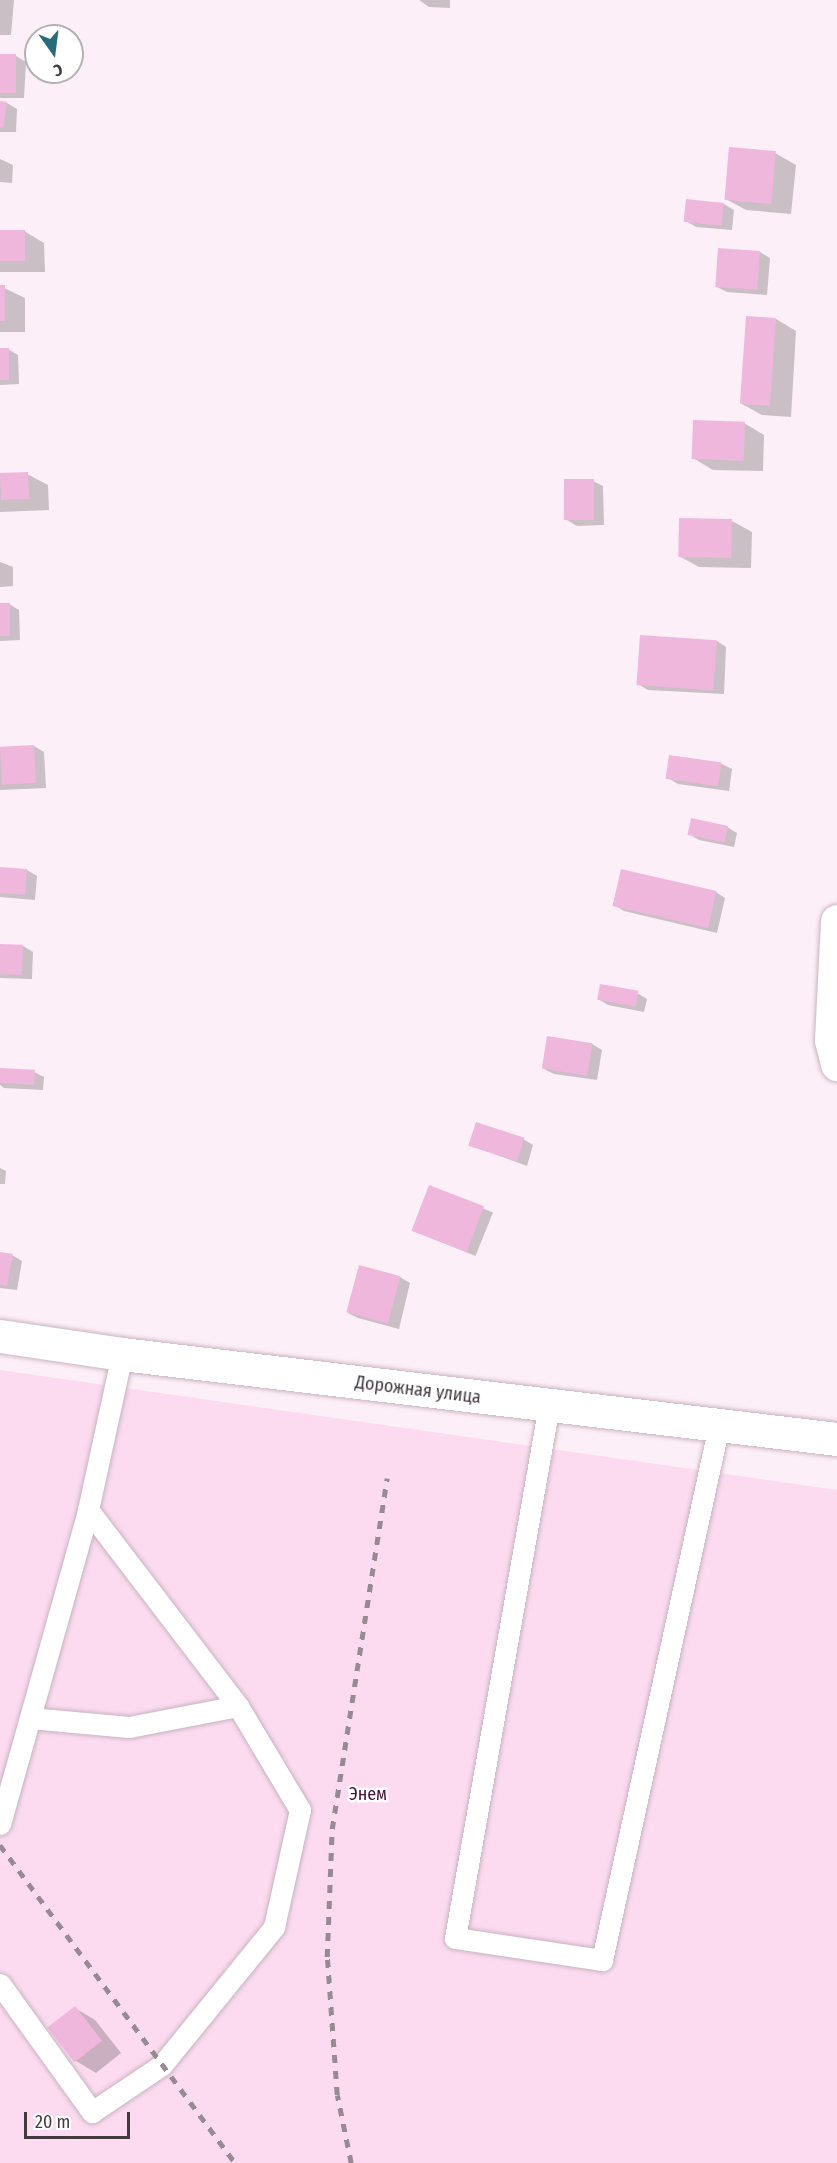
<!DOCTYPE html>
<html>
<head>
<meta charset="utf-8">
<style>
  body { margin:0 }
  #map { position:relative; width:837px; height:2163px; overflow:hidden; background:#fdeff7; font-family:"Fira Sans Condensed",sans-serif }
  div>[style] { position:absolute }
  .green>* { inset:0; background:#fcdbf0 }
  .shadow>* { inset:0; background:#0003; transform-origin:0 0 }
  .building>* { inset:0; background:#f0b7dc; transform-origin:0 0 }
  .roads { filter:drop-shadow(0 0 2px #c8b3c0) drop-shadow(0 0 2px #c8b3c0) }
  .service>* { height:21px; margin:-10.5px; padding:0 10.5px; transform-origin:10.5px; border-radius:10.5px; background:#fff }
  .minor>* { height:33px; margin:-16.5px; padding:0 16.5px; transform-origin:16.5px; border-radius:16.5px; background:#fff }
  .rail>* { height:4.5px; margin-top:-2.25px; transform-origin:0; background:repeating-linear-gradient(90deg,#968b92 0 8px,transparent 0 16px) }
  span { translate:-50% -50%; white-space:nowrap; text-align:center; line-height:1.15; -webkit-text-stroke:4.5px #fff; paint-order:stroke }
  .street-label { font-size:18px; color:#433a40 }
  .park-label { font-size:18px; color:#4d0c3d }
  .north { position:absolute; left:24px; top:24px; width:60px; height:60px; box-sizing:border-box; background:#fff; border:2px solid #b4b0b3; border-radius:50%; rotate:166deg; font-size:16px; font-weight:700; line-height:24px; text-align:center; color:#433a40 }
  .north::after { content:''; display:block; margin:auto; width:21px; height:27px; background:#286c7c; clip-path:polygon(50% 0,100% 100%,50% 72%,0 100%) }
  .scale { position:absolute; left:24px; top:2112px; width:106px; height:27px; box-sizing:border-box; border:3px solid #433a40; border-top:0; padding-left:8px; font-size:18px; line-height:21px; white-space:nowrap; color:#433a40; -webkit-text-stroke:4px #fff; paint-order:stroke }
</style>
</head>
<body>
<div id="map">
  <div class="green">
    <div style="clip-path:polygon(0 1370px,837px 1490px,837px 2163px,0 2163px)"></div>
  </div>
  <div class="shadow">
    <div style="clip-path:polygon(0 0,14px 0,11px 35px,0 35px)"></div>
    <div style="clip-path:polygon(419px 0,450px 0,450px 8px,429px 7px)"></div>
    <div style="clip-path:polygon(0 55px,16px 56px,26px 62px,24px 98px,0 98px)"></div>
    <div style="clip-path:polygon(0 103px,7px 103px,17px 109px,16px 132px,0 132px)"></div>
    <div style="clip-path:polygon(775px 153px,796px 165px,791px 214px,746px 210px,726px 199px)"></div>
    <div style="clip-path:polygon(0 159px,13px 165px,12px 183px,0 182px)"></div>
    <div style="clip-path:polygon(687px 201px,724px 204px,734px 210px,732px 230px,696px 227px,686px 221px)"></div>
    <div style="clip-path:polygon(0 231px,24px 231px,44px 243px,45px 272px,0 272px)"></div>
    <div style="clip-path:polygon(760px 252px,770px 258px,767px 295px,727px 292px,717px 287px)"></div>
    <div style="clip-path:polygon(0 286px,25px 298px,25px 332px,0 332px)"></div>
    <div style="clip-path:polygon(776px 319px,796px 331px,791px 417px,762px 415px,742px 404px)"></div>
    <div style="clip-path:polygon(0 349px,8px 349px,18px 355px,19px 384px,0 385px)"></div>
    <div style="clip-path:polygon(744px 423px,764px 435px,763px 471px,713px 470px,693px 458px)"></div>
    <div style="clip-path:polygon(27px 474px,48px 485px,49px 510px,0 512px,0 475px)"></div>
    <div style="clip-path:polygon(593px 481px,603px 486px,604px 525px,577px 526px,567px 520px)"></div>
    <div style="clip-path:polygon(732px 521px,752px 532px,751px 568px,699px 567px,679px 556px)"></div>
    <div style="clip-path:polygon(0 562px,13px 567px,13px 586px,0 587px)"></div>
    <div style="clip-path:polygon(9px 604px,19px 610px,20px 640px,0 641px,0 605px)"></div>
    <div style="clip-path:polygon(717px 641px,726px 647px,724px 694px,648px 690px,638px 684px)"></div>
    <div style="clip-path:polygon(34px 746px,44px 752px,46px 788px,0 790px,0 748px)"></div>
    <div style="clip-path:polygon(671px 756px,722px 764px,732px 769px,729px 791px,678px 784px,668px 778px)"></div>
    <div style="clip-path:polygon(727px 827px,737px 833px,734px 847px,699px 840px,689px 834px)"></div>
    <div style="clip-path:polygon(0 868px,27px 870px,37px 876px,35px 900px,0 897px)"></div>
    <div style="clip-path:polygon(716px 892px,725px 898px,717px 933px,624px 911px,614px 905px)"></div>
    <div style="clip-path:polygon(0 946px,23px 946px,33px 952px,32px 979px,0 978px)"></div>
    <div style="clip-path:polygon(637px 993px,647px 999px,644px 1012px,608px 1005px,598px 999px)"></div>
    <div style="clip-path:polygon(592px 1044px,602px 1050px,597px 1080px,554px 1074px,544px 1069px)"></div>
    <div style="clip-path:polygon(0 1069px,34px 1072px,44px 1077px,43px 1090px,4px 1088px,0 1085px)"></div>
    <div style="clip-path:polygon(523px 1139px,533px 1145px,527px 1166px,470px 1145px)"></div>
    <div style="clip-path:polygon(0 1168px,6px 1171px,5px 1184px,0 1184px)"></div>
    <div style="left:430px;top:1187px;width:68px;height:47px;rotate:22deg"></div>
    <div style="clip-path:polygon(0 1253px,12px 1255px,22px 1261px,17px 1290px,0 1288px)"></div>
    <div style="clip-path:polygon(400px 1277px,410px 1283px,399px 1329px,358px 1318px,348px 1313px)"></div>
    <div style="clip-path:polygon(75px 2008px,95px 2020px,121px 2053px,96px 2073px,76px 2061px)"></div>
  </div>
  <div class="building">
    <div style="left:0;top:54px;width:16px;height:39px"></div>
    <div style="left:0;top:101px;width:7px;height:26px;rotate:8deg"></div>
    <div style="left:729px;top:147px;width:47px;height:53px;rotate:5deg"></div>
    <div style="left:686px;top:199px;width:38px;height:23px;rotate:6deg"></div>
    <div style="left:0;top:230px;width:25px;height:31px"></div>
    <div style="left:718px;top:248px;width:42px;height:39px;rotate:4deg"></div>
    <div style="left:0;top:285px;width:5px;height:36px"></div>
    <div style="left:746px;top:316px;width:30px;height:88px;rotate:4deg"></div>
    <div style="left:0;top:348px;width:9px;height:32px"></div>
    <div style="left:693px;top:420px;width:52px;height:39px;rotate:2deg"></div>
    <div style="left:28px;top:472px;width:27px;height:28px;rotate:88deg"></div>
    <div style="left:594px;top:479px;width:41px;height:30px;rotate:90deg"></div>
    <div style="left:679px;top:518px;width:53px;height:39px;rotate:1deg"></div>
    <div style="left:0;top:603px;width:10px;height:33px"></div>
    <div style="left:640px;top:635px;width:77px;height:50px;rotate:4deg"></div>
    <div style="left:34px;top:745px;width:38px;height:34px;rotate:87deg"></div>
    <div style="left:669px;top:755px;width:53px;height:24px;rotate:8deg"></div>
    <div style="left:691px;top:818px;width:38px;height:17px;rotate:12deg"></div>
    <div style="left:0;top:867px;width:27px;height:26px;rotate:4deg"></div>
    <div style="left:621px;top:869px;width:98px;height:38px;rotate:13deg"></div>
    <div style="left:0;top:944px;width:23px;height:30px;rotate:2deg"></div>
    <div style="left:600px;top:984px;width:39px;height:16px;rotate:10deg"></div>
    <div style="left:547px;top:1036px;width:46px;height:33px;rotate:9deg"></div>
    <div style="left:0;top:1068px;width:35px;height:15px;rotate:3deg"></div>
    <div style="left:476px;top:1122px;width:51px;height:25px;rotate:18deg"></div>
    <div style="left:429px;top:1185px;width:59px;height:49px;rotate:21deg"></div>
    <div style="clip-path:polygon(0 1252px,13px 1254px,7px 1286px,0 1285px)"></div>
    <div style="left:359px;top:1265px;width:43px;height:49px;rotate:15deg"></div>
    <div style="left:75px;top:2006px;width:44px;height:35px;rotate:52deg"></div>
  </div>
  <div class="roads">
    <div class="service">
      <div style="left:549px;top:1405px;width:541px;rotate:100deg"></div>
      <div style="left:455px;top:1938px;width:149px;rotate:8.5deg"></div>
      <div style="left:602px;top:1960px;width:548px;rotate:-77.66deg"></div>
      <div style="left:30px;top:1718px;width:99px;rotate:5.2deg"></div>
      <div style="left:129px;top:1727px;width:111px;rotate:-10.9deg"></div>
      <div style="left:0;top:1824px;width:326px;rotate:-74.3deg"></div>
      <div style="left:88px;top:1510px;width:160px;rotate:-77.7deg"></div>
      <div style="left:0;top:1984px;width:158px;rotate:54.3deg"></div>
      <div style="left:92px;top:2112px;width:84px;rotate:-33.9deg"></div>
      <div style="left:162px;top:2065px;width:178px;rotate:-50.9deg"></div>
      <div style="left:274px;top:1927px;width:120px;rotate:-77.5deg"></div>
      <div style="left:300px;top:1810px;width:121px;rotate:-120.8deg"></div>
      <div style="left:238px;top:1706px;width:247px;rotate:-127.4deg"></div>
    </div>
    <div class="minor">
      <div style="left:837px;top:921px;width:119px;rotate:92.9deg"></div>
      <div style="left:831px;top:1040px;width:25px;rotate:76deg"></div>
      <div style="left:0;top:1336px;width:123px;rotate:8.4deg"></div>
      <div style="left:122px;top:1354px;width:720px;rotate:6.78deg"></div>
    </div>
  </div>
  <div class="rail">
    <div style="left:0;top:1845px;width:395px;rotate:53.5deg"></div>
    <div style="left:351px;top:2163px;width:69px;rotate:-101.6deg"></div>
    <div style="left:337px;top:2095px;width:138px;rotate:-94.1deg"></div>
    <div style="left:327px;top:1957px;width:128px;rotate:-87.8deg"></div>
    <div style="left:332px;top:1829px;width:355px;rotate:-81.1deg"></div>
  </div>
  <div class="street-label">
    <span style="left:418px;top:1390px;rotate:7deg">Дорожная улица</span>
  </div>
  <div class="park-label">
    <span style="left:368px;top:1794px">Энем</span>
  </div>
  <div class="north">С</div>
  <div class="scale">20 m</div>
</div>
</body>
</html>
